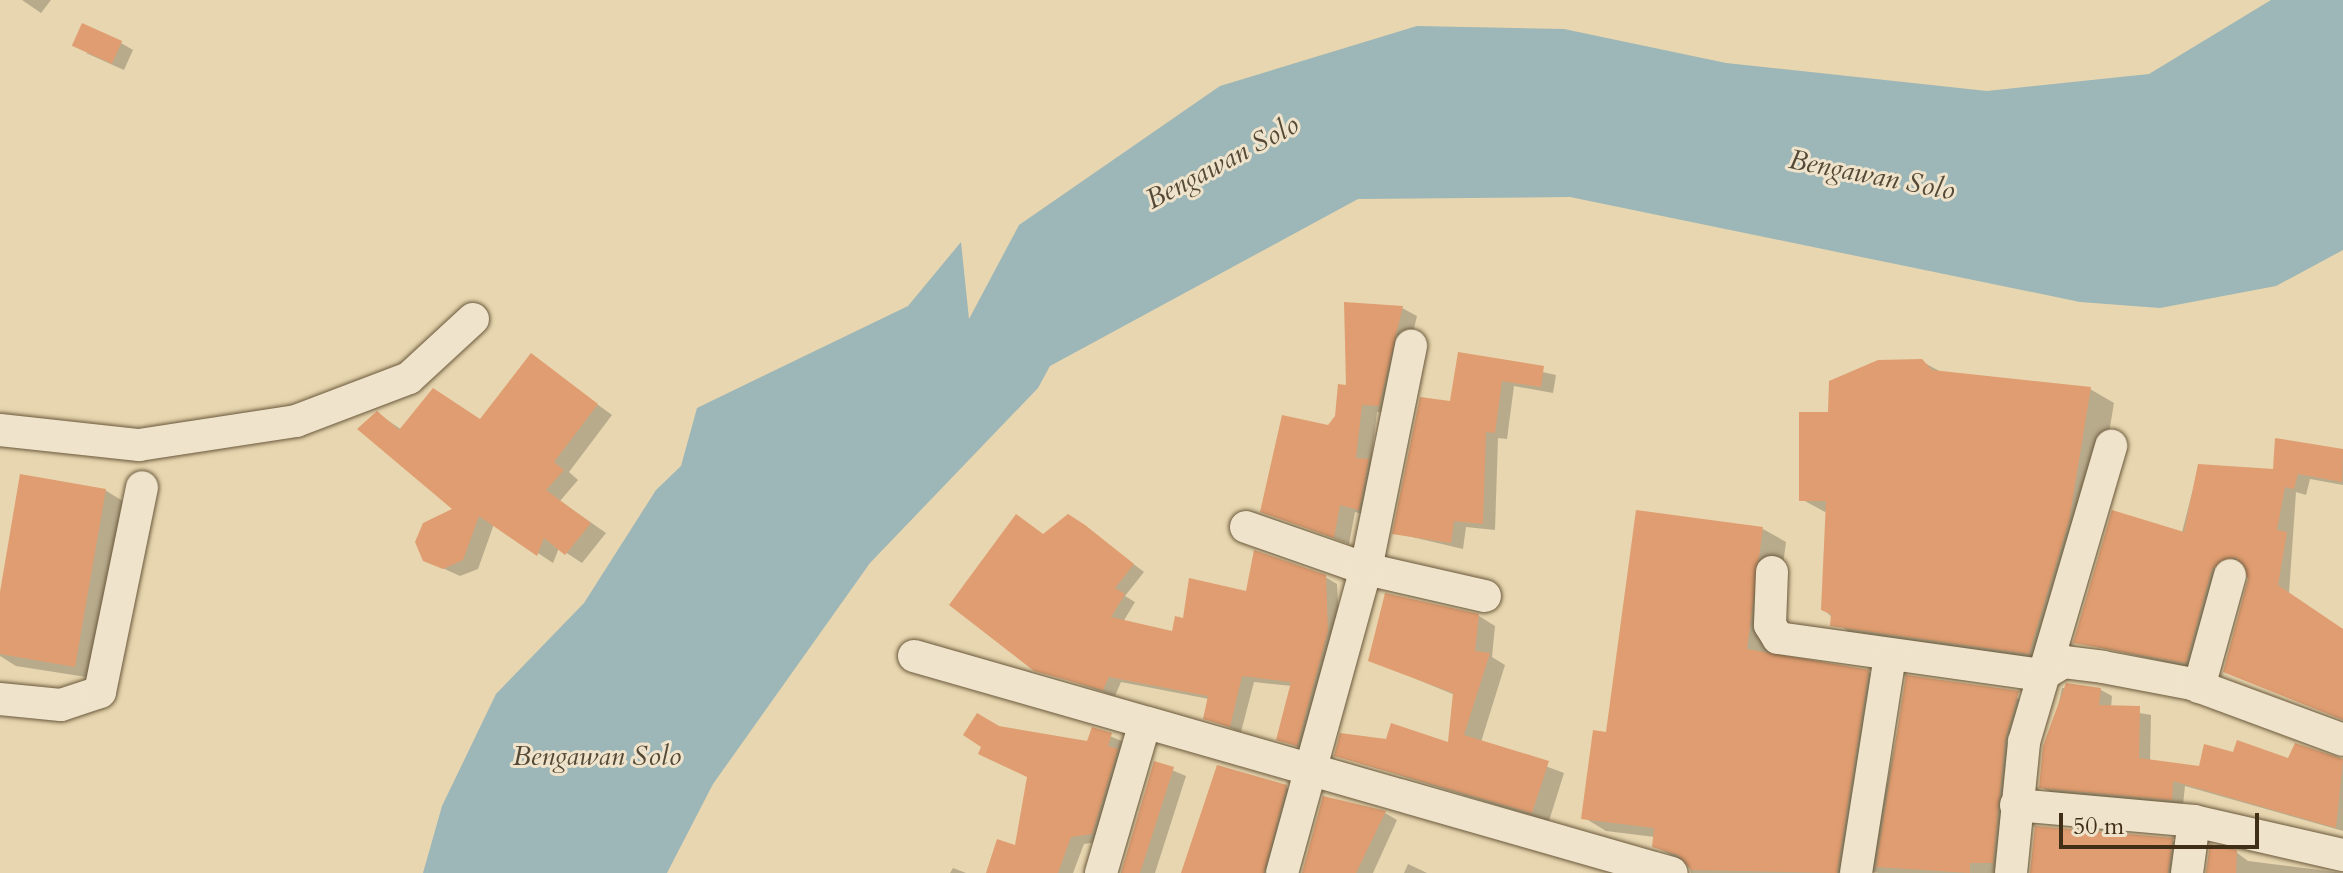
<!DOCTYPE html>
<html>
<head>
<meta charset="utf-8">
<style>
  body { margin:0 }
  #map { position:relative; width:2343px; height:873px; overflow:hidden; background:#e7d6af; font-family:Cardo,serif }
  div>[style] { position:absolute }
  .water>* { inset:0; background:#9db6b7 }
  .shadow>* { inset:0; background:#0003; transform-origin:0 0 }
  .building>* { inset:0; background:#e09d71; transform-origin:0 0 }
  .roads { filter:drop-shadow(0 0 2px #6a583c) drop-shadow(0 0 2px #6a583c) }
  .minor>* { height:32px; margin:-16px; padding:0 16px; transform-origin:16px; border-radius:16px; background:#efe4cb }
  span { translate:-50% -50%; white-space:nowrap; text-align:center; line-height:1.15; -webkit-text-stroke:6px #efe4cb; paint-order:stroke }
  .water-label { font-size:28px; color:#534936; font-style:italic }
  .scale { position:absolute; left:2059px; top:813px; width:200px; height:36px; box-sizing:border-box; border:4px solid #402e16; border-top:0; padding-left:10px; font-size:24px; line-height:28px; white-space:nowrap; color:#402e16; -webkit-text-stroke:6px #efe4cb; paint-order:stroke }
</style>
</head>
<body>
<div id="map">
  <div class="water">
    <div style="clip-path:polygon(2271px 0,2343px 0,2343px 250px,2276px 286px,2160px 308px,2080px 302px,1570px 197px,1358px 199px,1050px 366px,1038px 388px,870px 563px,713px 784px,667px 873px,423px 873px,442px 806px,496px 694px,584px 603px,656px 490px,681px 466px,697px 408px,908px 306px,961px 242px,969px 319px,1019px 225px,1220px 86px,1417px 26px,1564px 29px,1726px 63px,1987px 91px,2149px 74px)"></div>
  </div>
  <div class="shadow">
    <div style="clip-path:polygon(22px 0,51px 0,41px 13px)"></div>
    <div style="clip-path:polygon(121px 43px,133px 50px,124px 70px,86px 53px)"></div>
    <div style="clip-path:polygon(1402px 308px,1417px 316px,1394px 413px,1377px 412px,1371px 463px,1383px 470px,1373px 517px,1355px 512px,1349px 544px,1262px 511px,1337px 417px,1348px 387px)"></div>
    <div style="clip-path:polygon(1460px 354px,1556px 375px,1553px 393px,1514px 386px,1507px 439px,1498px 438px,1495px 530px,1466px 527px,1463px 549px,1395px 533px,1452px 403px)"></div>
    <div style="clip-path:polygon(531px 356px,612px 415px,569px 472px,578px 480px,560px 501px,606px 533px,582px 563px,559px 548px,553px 563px,494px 524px,478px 569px,460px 576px,425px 560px,455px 510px,377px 413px,402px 430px,481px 421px)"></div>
    <div style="clip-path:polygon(1921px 361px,1943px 373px,2090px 389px,2114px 403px,2092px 535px,2052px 666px,1856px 639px,1823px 609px,1827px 513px,1801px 499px,1830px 414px)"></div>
    <div style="clip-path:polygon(2276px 440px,2343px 451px,2343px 485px,2310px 479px,2306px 495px,2296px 492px,2289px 593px,2343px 635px,2343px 720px,2243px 565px,2197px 669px,2075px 642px,2181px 536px,2199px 466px,2275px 471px)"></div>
    <div style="clip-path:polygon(105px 490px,129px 505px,99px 679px,16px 666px,0 656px,0 603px)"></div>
    <div style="clip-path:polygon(1017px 516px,1044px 535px,1080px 523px,1144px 572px,1125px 596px,1135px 602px,1123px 622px,1174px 634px,1184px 620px,1247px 593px,1325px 577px,1337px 584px,1340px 639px,1309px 751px,1279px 739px,1292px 686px,1254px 682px,1241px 732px,1205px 718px,1209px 699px,1121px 682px,1115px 696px,1035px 669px)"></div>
    <div style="clip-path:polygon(1763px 529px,1786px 542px,1771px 655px,1868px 672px,1891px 685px,1850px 873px,1691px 873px,1689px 864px,1654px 846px,1655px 837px,1606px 831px,1583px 817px,1608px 734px)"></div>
    <div style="clip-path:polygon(1479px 616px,1495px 626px,1492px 657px,1505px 665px,1481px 742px,1564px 773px,1549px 821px,1336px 756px,1450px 745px,1455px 695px,1370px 660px)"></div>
    <div style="left:1908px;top:677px;width:124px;height:198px;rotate:11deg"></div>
    <div style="clip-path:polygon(2062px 688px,2101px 690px,2112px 696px,2111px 708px,2151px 715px,2150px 762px,2200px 768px,2234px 754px,2289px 760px,2296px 745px,2343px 760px,2343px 831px,2185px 786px,2183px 805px,2052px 793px,2041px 787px)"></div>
    <div style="clip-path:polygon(1000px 728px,1088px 743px,1093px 729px,1124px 742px,1105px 841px,1084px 844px,1073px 873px,988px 873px,1016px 847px,1029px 777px)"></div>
    <div style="clip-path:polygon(1155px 763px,1186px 776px,1155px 873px,1121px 873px)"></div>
    <div style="clip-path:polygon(1286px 787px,1298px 794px,1277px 873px,1183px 873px)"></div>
    <div style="clip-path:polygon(1385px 813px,1397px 820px,1373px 873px,1304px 873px)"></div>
    <div style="clip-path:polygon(2172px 840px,2184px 847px,2182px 873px,2030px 873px)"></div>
    <div style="clip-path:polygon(2236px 852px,2248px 861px,2343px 873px,2207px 873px)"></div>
    <div style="clip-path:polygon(1408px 864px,1427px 873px,1404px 873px)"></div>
    <div style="clip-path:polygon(953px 868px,966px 873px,950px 873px)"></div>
  </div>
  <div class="building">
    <div style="left:82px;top:23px;width:44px;height:25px;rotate:24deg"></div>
    <div style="clip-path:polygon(1344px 302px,1403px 306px,1379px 406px,1362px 405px,1356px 458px,1369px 459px,1359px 510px,1340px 505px,1334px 538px,1260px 512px,1282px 415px,1328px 425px,1335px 416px,1338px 384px,1346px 385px)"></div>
    <div style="clip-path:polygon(1458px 352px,1544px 366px,1541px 387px,1502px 381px,1495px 433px,1486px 432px,1483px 524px,1454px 521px,1451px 543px,1392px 534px,1420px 397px,1450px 401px)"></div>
    <div style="clip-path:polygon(531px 353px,598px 404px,554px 462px,564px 470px,546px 490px,591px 523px,565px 555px,544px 538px,537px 556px,479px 516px,463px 560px,443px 569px,423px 561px,415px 542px,423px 523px,452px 509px,357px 429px,377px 411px,399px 430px,433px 388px,480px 419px)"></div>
    <div style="clip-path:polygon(1922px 359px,1932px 370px,2091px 387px,2069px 521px,2029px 654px,1830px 626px,1831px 614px,1821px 610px,1826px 501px,1799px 501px,1799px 412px,1828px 412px,1829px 381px,1878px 360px)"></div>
    <div style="clip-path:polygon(2275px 438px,2343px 449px,2342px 482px,2298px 474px,2294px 489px,2285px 487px,2277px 530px,2287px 532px,2278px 585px,2343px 629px,2343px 720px,2223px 672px,2248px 579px,2236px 557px,2212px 569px,2186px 663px,2073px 643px,2112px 510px,2184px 532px,2198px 464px,2273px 469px)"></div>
    <div style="clip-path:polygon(20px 474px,106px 489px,75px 667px,0 654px,0 592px)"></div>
    <div style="clip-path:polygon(1636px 510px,1763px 527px,1747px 649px,1869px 670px,1837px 873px,1691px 870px,1678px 855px,1652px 847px,1654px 828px,1581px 819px,1593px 730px,1606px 732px)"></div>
    <div style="clip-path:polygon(1016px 514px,1043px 534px,1068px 514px,1085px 525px,1134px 564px,1115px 588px,1125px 594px,1111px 617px,1172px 631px,1175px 616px,1183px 618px,1189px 578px,1246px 591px,1254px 550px,1326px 575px,1328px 631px,1297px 746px,1276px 740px,1291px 682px,1242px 676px,1230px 727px,1203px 719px,1208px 696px,1109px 677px,1103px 690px,1034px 671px,949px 605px)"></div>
    <div style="clip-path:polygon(1385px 593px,1479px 614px,1475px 651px,1490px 653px,1464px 735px,1549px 761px,1532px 813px,1334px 756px,1340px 733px,1386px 739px,1391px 723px,1448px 742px,1453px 693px,1368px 661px)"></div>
    <div style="clip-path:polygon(1906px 675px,2019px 691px,2005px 740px,1993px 863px,1970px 863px,1970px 873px,1876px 867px)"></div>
    <div style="clip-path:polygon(2066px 683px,2101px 688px,2099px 705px,2140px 706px,2139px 758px,2199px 766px,2204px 744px,2233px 752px,2237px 740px,2288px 758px,2295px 743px,2343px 759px,2336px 828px,2173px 781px,2172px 800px,2039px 788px,2043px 746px)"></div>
    <div style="clip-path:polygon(977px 713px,999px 726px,1087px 741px,1092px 727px,1112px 733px,1108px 746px,1118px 749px,1092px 834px,1071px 837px,1058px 873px,986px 873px,997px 839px,1015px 845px,1027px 777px,978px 754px,981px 747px,963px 735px)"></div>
    <div style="clip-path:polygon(1154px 761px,1174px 767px,1140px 873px,1121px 873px)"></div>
    <div style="clip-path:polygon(1217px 765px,1287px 785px,1264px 873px,1181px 873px)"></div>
    <div style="clip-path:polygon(1323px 796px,1386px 811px,1356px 873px,1302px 873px)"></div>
    <div style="clip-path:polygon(2035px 826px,2173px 838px,2168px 873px,2030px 873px)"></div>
    <div style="clip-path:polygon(2210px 844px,2237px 850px,2236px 873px,2206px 873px)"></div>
  </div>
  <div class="roads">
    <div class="minor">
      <div style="left:0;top:430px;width:140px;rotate:6.2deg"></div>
      <div style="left:139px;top:445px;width:159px;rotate:-8.7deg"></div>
      <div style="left:296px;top:421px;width:121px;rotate:-20.8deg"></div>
      <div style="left:409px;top:378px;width:87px;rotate:-42.7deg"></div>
      <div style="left:1246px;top:527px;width:127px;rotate:19.3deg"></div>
      <div style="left:1366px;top:569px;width:122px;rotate:12.8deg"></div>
      <div style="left:1772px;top:572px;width:53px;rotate:92.2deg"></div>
      <div style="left:1770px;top:625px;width:15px;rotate:58deg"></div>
      <div style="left:1778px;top:638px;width:267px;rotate:8deg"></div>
      <div style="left:2042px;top:675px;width:26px;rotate:-31deg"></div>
      <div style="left:2064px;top:662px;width:39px;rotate:7deg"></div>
      <div style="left:2103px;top:667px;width:91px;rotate:10.8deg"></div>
      <div style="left:2192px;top:684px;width:161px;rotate:20.3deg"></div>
      <div style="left:914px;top:656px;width:788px;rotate:15.98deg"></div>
      <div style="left:2199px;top:687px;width:116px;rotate:-74.5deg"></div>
      <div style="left:0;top:699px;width:61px;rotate:5.6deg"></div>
      <div style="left:61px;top:705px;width:41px;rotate:-18.4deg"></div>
      <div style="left:100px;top:692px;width:209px;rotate:-78.4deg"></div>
      <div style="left:2016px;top:805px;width:179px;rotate:5.1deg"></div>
      <div style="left:2194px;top:821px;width:153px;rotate:12.9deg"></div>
      <div style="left:1101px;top:873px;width:156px;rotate:-73.7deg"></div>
      <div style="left:1282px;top:873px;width:315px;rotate:-74.6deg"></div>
      <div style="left:1366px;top:569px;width:228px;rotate:-78.6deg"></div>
      <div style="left:1856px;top:873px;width:220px;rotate:-81.1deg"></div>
      <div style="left:2011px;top:873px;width:132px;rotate:-84.3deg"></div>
      <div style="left:2024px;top:742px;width:309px;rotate:-73.6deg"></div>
      <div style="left:2187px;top:873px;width:52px;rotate:-82.3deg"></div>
    </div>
  </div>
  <div class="water-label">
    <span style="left:1222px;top:162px;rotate:-28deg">Bengawan Solo</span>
    <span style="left:1872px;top:175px;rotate:11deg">Bengawan Solo</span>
    <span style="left:597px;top:756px">Bengawan Solo</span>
  </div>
  <div class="scale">50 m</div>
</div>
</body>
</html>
